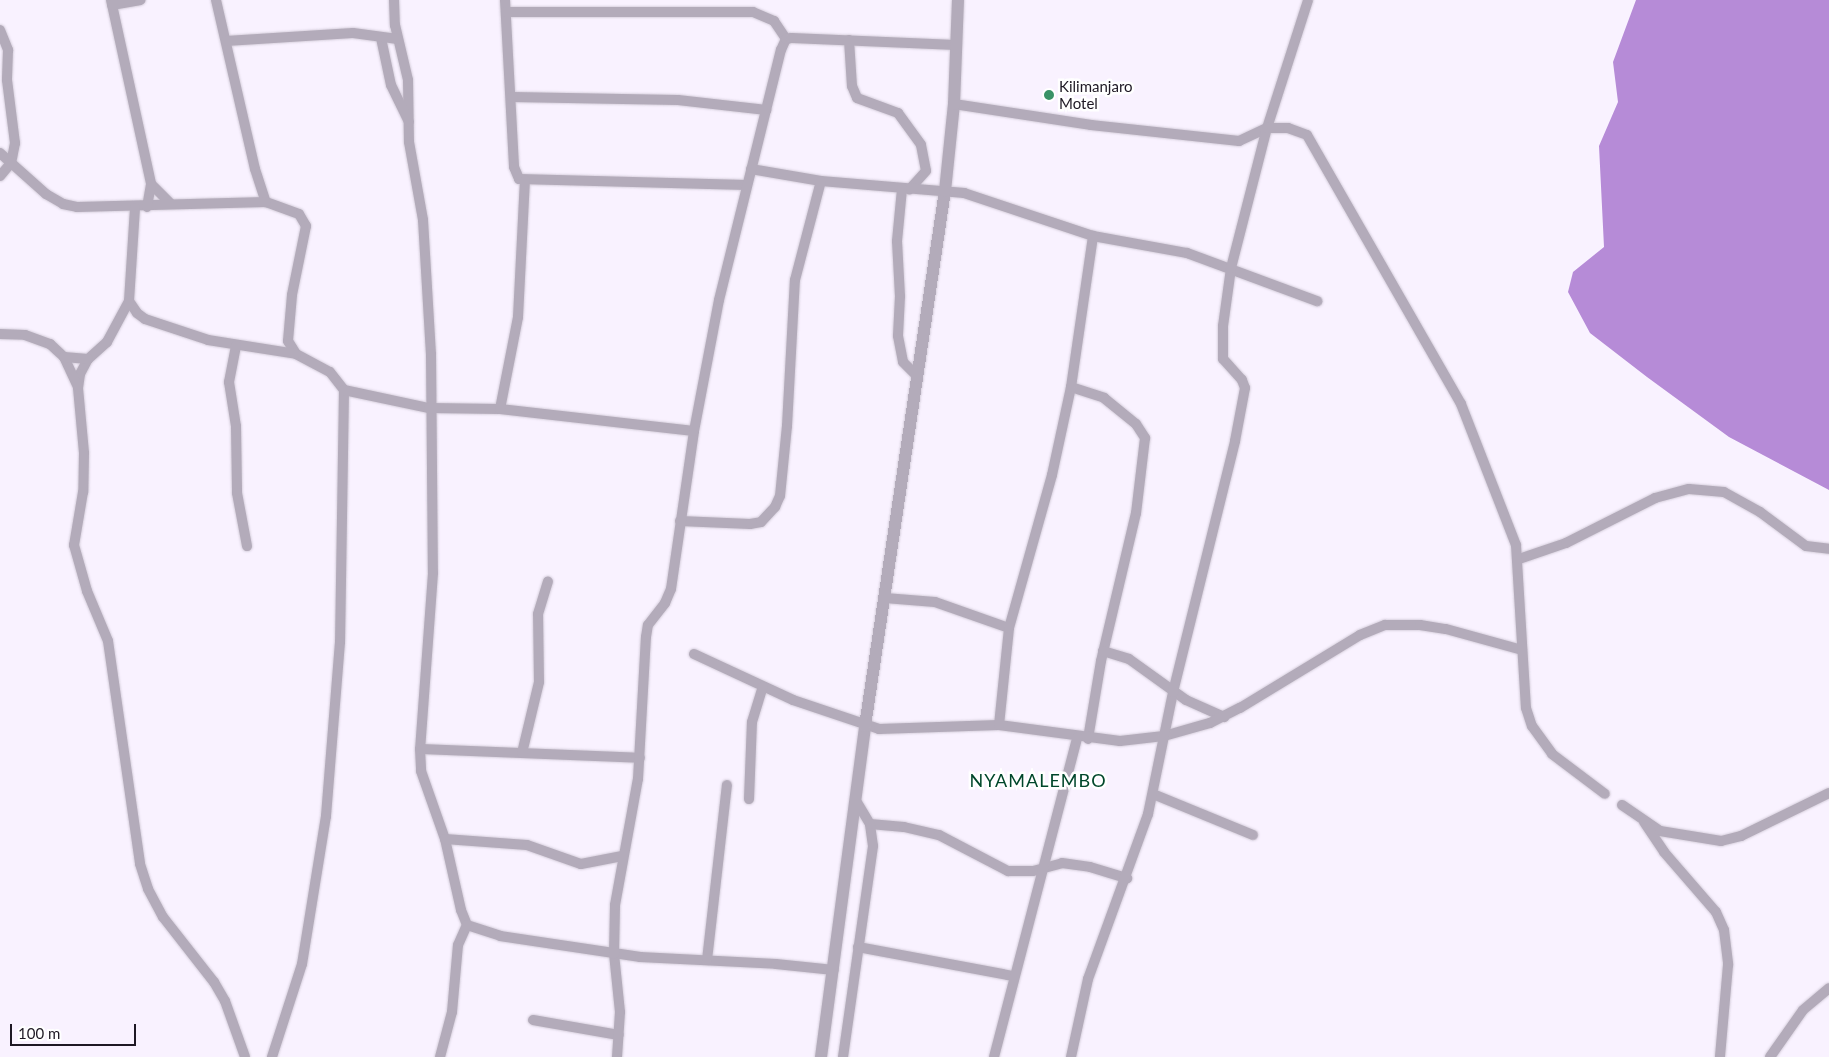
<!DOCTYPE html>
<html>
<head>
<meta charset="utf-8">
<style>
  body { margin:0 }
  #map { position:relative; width:1829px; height:1057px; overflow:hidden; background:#f9f2ff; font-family:Lato,sans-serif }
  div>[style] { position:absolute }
  .water>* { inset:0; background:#b68bd7 }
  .roads { filter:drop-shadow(0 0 1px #d6cfdc) drop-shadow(0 0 1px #d6cfdc) }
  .minor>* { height:10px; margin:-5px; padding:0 5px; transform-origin:5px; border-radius:5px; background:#b3abba }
  .tertiary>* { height:12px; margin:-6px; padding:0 6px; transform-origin:6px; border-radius:6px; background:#b3abba }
  .dots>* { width:14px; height:14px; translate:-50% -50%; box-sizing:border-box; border:2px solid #fff; border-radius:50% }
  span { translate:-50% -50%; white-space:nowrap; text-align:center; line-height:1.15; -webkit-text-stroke:5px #fff; paint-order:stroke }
  .poi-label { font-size:15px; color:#1e1824 }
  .left { translate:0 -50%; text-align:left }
  .quarter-label { font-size:18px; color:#00472b; letter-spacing:1px }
  .scale { position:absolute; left:10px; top:1024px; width:126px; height:22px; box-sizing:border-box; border:2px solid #1e1824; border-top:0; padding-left:6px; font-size:15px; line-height:18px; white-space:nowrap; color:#1e1824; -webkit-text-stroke:4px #fff; paint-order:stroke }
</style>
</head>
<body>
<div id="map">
  <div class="water">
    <div style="clip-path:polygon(1636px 0,1829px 0,1829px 490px,1729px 437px,1647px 377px,1590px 333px,1568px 292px,1573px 272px,1604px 247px,1599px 146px,1618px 102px,1613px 62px)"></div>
  </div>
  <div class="roads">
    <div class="minor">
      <div style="left:111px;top:0;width:188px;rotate:77.7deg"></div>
      <div style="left:151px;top:184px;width:28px;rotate:45deg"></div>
      <div style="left:216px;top:0;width:173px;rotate:77deg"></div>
      <div style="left:255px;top:169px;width:35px;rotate:72deg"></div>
      <div style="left:266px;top:202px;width:35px;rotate:20deg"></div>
      <div style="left:299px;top:214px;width:14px;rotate:60deg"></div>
      <div style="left:306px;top:226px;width:70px;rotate:101.5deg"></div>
      <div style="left:292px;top:295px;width:46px;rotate:95deg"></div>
      <div style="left:288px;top:341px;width:15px;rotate:58deg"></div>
      <div style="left:296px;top:354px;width:38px;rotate:28deg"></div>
      <div style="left:330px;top:372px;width:23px;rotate:52deg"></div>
      <div style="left:344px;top:390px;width:252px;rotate:90.9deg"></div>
      <div style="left:340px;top:642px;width:175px;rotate:94.6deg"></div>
      <div style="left:326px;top:816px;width:150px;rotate:99.2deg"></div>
      <div style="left:302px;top:964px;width:98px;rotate:107.9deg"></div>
      <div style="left:394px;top:0;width:25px;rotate:88deg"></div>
      <div style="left:395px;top:25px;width:57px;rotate:76.7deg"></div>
      <div style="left:408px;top:80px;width:62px;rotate:89.1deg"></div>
      <div style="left:409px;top:142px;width:79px;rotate:79.8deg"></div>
      <div style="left:423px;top:220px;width:134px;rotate:86.6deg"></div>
      <div style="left:431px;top:354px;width:219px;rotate:89.5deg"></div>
      <div style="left:433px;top:573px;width:176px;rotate:94.2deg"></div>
      <div style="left:420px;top:749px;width:22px;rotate:87deg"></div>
      <div style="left:421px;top:771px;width:72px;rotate:70.6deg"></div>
      <div style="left:445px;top:839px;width:73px;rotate:77.3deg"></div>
      <div style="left:461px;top:910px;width:16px;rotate:68deg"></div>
      <div style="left:467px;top:925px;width:35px;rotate:18deg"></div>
      <div style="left:500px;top:936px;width:142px;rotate:8.5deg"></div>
      <div style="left:640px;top:957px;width:136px;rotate:2.9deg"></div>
      <div style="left:776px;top:964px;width:58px;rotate:5.9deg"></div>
      <div style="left:505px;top:0;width:167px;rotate:86.9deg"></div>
      <div style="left:514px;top:167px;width:13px;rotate:67deg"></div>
      <div style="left:519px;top:179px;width:228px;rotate:1.5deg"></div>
      <div style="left:112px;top:5px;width:29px;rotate:-10deg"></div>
      <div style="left:506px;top:12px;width:247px"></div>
      <div style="left:753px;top:12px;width:23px;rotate:23deg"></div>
      <div style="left:774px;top:21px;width:22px;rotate:56deg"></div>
      <div style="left:0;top:30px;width:22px;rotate:68deg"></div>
      <div style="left:8px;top:50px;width:30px;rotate:92deg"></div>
      <div style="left:7px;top:80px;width:64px;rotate:82.8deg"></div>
      <div style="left:15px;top:143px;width:20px;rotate:101deg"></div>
      <div style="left:11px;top:163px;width:17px;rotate:130deg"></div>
      <div style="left:381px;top:38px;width:48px;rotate:78deg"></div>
      <div style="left:391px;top:85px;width:41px;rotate:64.1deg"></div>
      <div style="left:849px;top:40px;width:46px;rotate:86.3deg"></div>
      <div style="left:852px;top:86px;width:13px;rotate:67deg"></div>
      <div style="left:857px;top:98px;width:44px;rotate:20.1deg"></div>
      <div style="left:898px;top:113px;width:39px;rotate:54deg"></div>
      <div style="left:921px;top:145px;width:26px;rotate:79deg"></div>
      <div style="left:926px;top:171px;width:25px;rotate:132deg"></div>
      <div style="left:226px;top:41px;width:127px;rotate:-3.6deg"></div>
      <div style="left:353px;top:33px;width:45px;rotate:7.6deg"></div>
      <div style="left:512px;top:97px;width:166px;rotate:1deg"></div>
      <div style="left:678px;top:100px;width:89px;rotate:6.5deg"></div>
      <div style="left:954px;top:104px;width:139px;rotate:8.7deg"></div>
      <div style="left:1091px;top:125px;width:149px;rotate:6.2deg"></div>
      <div style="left:1239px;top:141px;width:31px;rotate:-25deg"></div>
      <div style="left:1267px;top:128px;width:134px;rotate:-72.2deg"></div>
      <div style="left:0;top:153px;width:62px;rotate:41.7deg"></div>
      <div style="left:46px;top:194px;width:20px;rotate:30deg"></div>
      <div style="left:63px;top:204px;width:14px;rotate:12deg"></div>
      <div style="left:77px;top:207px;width:189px;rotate:-1.5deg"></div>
      <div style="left:751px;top:169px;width:71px;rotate:9.7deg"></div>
      <div style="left:821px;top:181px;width:144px;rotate:4.8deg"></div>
      <div style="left:964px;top:193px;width:136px;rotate:18.4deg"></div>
      <div style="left:1093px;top:236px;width:96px;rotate:10.3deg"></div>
      <div style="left:1187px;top:253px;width:139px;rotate:20.3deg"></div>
      <div style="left:902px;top:189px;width:52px;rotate:95.5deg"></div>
      <div style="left:897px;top:241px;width:55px;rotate:86.9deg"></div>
      <div style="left:900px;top:296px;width:40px;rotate:92.9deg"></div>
      <div style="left:898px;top:336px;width:26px;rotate:79deg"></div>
      <div style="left:903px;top:362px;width:20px;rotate:45deg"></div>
      <div style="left:147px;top:207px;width:23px;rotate:-80deg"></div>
      <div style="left:135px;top:208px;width:93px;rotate:93.7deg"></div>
      <div style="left:129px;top:301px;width:14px;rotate:56deg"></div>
      <div style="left:137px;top:313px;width:10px;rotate:37deg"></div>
      <div style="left:145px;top:319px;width:66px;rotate:18.4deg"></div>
      <div style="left:208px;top:340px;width:89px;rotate:9deg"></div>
      <div style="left:129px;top:301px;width:47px;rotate:118.2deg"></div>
      <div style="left:107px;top:342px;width:25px;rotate:138deg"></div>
      <div style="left:88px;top:359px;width:17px;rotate:118deg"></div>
      <div style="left:80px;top:374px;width:14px;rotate:98deg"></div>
      <div style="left:78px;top:388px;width:65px;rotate:84.7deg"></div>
      <div style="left:84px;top:453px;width:39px;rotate:91deg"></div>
      <div style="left:83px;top:492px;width:54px;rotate:99.6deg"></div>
      <div style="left:74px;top:545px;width:48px;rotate:74.2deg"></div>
      <div style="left:87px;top:591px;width:54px;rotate:67.2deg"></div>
      <div style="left:108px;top:641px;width:225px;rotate:81.8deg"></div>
      <div style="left:140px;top:864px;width:26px;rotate:72deg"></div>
      <div style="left:148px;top:889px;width:32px;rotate:62deg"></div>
      <div style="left:163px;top:917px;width:83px;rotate:51.9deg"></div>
      <div style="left:214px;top:982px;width:22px;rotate:60deg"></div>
      <div style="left:225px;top:1001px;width:59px;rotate:70.3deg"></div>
      <div style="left:0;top:334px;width:25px;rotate:2deg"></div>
      <div style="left:25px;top:335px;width:27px;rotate:20deg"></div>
      <div style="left:50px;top:344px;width:19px;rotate:43deg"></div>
      <div style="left:64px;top:357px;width:33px;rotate:65deg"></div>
      <div style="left:236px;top:346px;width:37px;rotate:101deg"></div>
      <div style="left:229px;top:382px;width:45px;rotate:81deg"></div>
      <div style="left:236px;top:426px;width:67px;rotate:89.1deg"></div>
      <div style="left:237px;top:493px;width:54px;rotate:79.3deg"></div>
      <div style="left:64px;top:357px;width:24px;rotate:5deg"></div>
      <div style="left:1071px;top:387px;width:35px;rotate:18deg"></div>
      <div style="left:1104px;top:398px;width:41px;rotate:39.1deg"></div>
      <div style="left:1136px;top:424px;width:17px;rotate:57deg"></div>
      <div style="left:1145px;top:438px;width:76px;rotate:96.8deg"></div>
      <div style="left:1136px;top:513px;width:152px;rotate:103.3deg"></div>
      <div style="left:1101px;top:661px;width:79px;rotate:99.5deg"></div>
      <div style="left:344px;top:390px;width:87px;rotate:12deg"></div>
      <div style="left:429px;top:408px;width:71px;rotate:0.8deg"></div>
      <div style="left:500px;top:409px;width:195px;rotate:6.5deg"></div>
      <div style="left:500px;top:409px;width:94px;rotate:-78.9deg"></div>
      <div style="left:518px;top:317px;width:137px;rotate:-87.1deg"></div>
      <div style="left:680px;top:521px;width:70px;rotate:2.5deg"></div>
      <div style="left:750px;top:524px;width:11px;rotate:-10deg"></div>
      <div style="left:761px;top:522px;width:21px;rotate:-47deg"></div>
      <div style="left:775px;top:507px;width:12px;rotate:-66deg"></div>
      <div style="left:780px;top:496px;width:70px;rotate:-84.3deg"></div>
      <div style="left:787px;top:426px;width:146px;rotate:-86.9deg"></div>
      <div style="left:795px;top:280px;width:102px;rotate:-75.3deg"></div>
      <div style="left:1519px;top:559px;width:50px;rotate:-18.8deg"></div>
      <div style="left:1566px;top:543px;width:100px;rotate:-26.8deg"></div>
      <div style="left:1655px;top:498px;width:35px;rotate:-15deg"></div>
      <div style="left:1689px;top:489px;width:35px;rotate:5deg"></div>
      <div style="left:1724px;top:492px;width:41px;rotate:29.1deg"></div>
      <div style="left:1760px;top:512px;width:57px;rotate:36.5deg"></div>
      <div style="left:1806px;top:546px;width:23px;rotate:7deg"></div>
      <div style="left:885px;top:598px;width:50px;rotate:4.6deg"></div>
      <div style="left:935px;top:602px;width:78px;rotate:19.4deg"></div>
      <div style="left:1103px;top:651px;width:27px;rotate:17deg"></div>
      <div style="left:1129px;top:659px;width:70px;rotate:35.7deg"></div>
      <div style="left:1186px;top:700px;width:42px;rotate:24.1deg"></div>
      <div style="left:694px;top:654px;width:109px;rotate:24.9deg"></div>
      <div style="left:793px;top:700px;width:91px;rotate:18.6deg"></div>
      <div style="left:879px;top:729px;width:120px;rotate:-1.9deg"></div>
      <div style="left:999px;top:725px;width:122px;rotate:7.5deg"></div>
      <div style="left:1120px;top:741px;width:44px;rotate:-6.5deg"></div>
      <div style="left:1164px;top:736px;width:48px;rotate:-15.8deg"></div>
      <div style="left:1210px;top:723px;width:34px;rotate:-27deg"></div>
      <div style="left:1240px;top:708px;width:140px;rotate:-31.3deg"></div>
      <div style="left:1360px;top:635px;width:27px;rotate:-22deg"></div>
      <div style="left:1385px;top:625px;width:35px"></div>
      <div style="left:1420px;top:625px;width:26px;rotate:9deg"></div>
      <div style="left:1446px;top:629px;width:79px;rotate:15.4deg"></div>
      <div style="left:999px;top:725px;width:98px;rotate:-84.1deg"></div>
      <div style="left:1009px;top:628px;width:159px;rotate:-74.3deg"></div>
      <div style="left:1052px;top:475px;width:90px;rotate:-77.8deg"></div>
      <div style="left:1071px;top:387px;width:153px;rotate:-81.7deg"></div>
      <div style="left:420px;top:749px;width:220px;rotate:2.3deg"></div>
      <div style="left:522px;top:753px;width:73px;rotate:-76.5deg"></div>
      <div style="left:539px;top:682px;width:68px;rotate:-90.8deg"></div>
      <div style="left:538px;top:614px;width:34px;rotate:-73deg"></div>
      <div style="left:1153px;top:794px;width:108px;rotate:22.3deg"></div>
      <div style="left:749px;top:799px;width:77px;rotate:-87.8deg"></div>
      <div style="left:752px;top:722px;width:37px;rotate:-73deg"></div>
      <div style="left:1622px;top:805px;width:46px;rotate:34.4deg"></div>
      <div style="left:1660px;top:831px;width:62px;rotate:9.3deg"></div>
      <div style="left:1721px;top:841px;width:21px;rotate:-14deg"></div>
      <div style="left:1741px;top:836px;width:98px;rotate:-26deg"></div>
      <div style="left:1644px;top:822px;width:36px;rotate:56deg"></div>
      <div style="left:1664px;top:852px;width:79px;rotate:49.1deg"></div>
      <div style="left:1716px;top:912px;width:20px;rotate:66deg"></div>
      <div style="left:1724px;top:930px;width:35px;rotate:83deg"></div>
      <div style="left:1728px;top:965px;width:92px;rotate:95deg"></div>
      <div style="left:870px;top:824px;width:34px;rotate:5deg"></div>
      <div style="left:904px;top:827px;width:36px;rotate:13deg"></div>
      <div style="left:939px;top:835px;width:78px;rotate:27.6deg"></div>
      <div style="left:1008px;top:871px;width:25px"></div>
      <div style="left:1033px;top:871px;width:30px;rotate:-15deg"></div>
      <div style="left:1062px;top:863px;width:28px;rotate:8deg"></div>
      <div style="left:1090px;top:867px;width:39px;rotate:17deg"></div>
      <div style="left:445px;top:839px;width:82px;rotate:4.2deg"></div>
      <div style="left:527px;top:845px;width:57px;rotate:19.4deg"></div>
      <div style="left:581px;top:864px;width:42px;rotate:-11deg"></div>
      <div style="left:858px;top:947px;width:158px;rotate:10.6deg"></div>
      <div style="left:707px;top:960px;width:176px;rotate:-83.5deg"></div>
      <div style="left:533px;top:1020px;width:87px;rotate:9.9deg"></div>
      <div style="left:440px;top:1057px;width:47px;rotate:-75.1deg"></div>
      <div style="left:452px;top:1012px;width:67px;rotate:-84.9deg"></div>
      <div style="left:458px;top:945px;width:22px;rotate:-66deg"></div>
      <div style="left:617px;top:1057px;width:45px;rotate:-86.2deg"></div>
      <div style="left:620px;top:1012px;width:58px;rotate:-95.9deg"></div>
      <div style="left:614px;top:954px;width:49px;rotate:-88.8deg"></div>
      <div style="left:615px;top:905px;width:128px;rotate:-79.7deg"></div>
      <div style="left:638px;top:779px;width:142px;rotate:-86.8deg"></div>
      <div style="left:646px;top:637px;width:12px;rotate:-81deg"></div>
      <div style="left:648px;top:625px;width:28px;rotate:-52deg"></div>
      <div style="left:665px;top:603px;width:15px;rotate:-67deg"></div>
      <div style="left:671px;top:589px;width:160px;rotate:-81.7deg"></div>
      <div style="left:694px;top:431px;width:133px;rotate:-79.2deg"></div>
      <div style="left:719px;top:300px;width:258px;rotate:-76.1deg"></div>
      <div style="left:781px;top:50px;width:12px;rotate:-66deg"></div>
      <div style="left:786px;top:39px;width:5px;rotate:-11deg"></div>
      <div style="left:791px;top:38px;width:166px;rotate:2.4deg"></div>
      <div style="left:843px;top:1057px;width:213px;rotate:-81.9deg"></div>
      <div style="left:873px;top:846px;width:22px;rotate:-98deg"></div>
      <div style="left:870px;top:824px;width:27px;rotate:-121deg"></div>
      <div style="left:994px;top:1057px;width:330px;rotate:-75.4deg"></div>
      <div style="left:1071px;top:1057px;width:80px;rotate:-77.7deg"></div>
      <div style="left:1088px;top:979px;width:176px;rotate:-70deg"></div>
      <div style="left:1148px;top:814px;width:125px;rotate:-78.4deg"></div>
      <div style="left:1173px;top:692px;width:259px;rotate:-76.1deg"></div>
      <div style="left:1235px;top:441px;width:54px;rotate:-79.3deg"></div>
      <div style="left:1245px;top:388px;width:9px;rotate:-111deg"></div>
      <div style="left:1242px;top:380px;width:28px;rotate:-132deg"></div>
      <div style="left:1223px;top:359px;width:33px;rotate:-90deg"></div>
      <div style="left:1223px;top:326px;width:59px;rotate:-82.1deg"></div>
      <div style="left:1231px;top:268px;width:145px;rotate:-75.6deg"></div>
      <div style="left:1267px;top:128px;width:21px"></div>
      <div style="left:1288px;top:128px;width:20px;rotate:20deg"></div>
      <div style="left:1307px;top:135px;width:310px;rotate:60.2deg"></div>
      <div style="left:1461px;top:404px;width:151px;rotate:68.7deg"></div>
      <div style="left:1516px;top:545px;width:163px;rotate:86.5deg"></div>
      <div style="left:1526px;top:708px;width:19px;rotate:72deg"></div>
      <div style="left:1532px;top:726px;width:34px;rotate:54deg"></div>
      <div style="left:1552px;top:754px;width:66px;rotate:37deg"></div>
      <div style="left:1770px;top:1057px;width:57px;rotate:-54.9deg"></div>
      <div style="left:1803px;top:1010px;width:34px;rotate:-40deg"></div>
    </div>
    <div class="tertiary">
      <div style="left:821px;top:1057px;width:334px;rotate:-82.4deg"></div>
      <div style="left:865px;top:726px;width:541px;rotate:-81.5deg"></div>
      <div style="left:945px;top:191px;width:87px;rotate:-84.1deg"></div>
      <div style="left:954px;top:104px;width:104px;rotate:-87.8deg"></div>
    </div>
  </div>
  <div class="dots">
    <div style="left:1049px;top:95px;background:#399267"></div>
  </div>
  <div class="poi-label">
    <span class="left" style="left:1059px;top:95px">Kilimanjaro<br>Motel</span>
  </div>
  <div class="quarter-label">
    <span style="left:1038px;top:780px">NYAMALEMBO</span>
  </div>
  <div class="scale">100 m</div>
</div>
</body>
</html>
